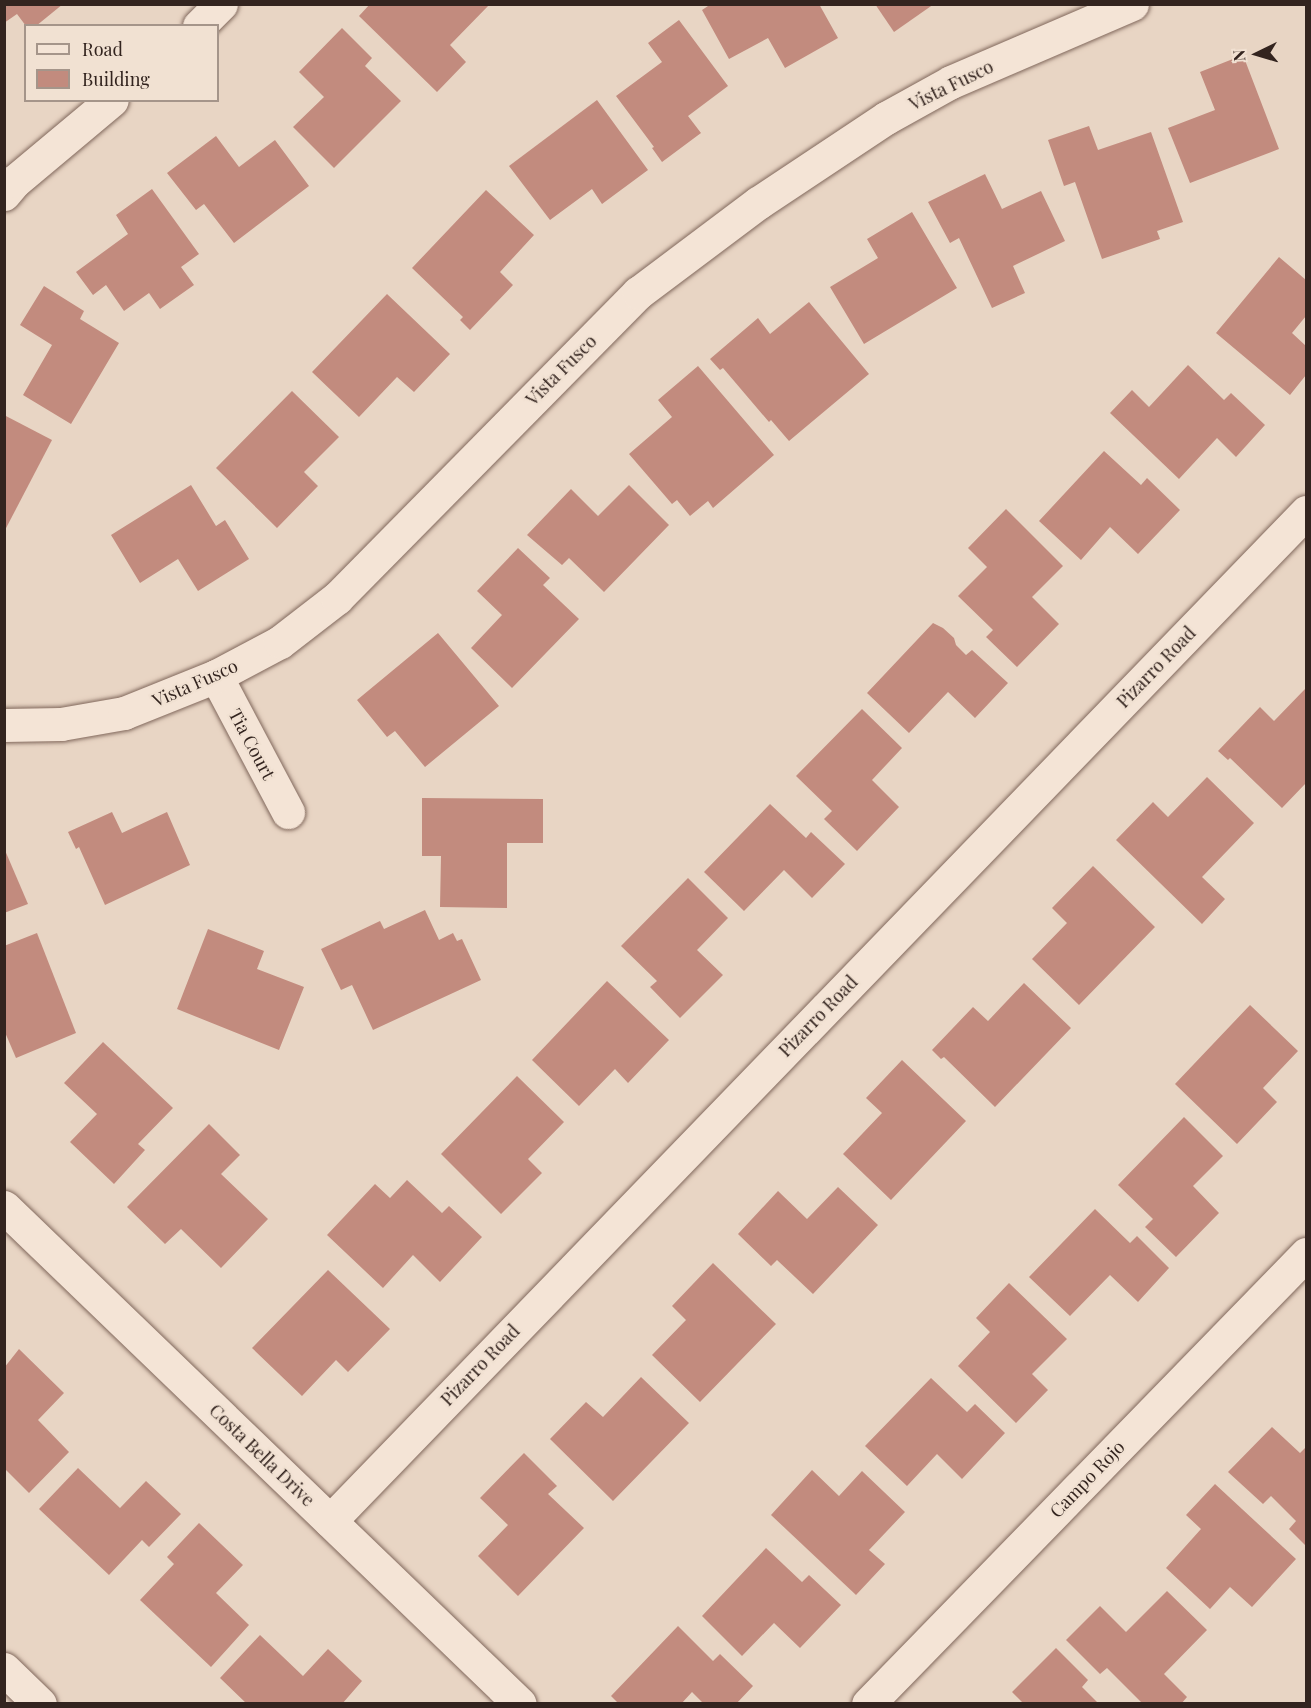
<!DOCTYPE html>
<html>
<head>
<meta charset="utf-8">
<style>
  body { margin:0 }
  #map { position:relative; width:1311px; height:1708px; overflow:hidden; background:#e8d5c4; font-family:"Playfair Display",serif }
  div>[style] { position:absolute }
  .building>* { inset:0; background:#c28b7e }
  .roads { filter:drop-shadow(0 0 2px #81685c) drop-shadow(0 0 2px #81685c) }
  .street>* { height:33px; margin:-16.5px; padding:0 16.5px; transform-origin:16.5px; border-radius:16.5px; background:#f4e4d6 }
  .secondary>* { height:33px; margin:-16.5px; padding:0 16.5px; transform-origin:16.5px; border-radius:16.5px; background:#f4e4d6 }
  span { translate:-50% -50%; white-space:nowrap; text-align:center; line-height:1.15; -webkit-text-stroke:4.5px #f1e1d2; paint-order:stroke }
  .street-label { font-size:18px; color:#33241f }
  .frame { position:absolute; inset:0; border:6px solid #33241f; pointer-events:none }
  .legend { position:absolute; left:24px; top:24px; width:195px; height:78px; box-sizing:border-box; background:#f1e1d2; border:2px solid #a5958a; margin:0; padding:8px 10px; list-style:none; font-size:18px; color:#33241f }
  .legend li { display:flex; align-items:center; gap:12px; height:30px }
  .legend b { width:30px; border:2px solid #a5958a }
  .north { position:absolute; left:1227px; top:24px; width:60px; height:60px; -webkit-text-stroke:4px #f1e1d2; paint-order:stroke; rotate:265deg; font-size:16px; font-weight:700; line-height:24px; text-align:center; color:#33241f }
  .north::after { content:''; display:block; margin:auto; width:21px; height:27px; background:#33241f; clip-path:polygon(50% 0,100% 100%,50% 72%,0 100%) }
</style>
</head>
<body>
<div id="map">
  <div class="building">
    <div style="clip-path:polygon(4px 4px,63px 4px,36px 26px,26px 26px,17px 14px,4px 23px)"></div>
    <div style="clip-path:polygon(370px 4px,490px 4px,450px 45px,466px 62px,437px 92px,359px 16px)"></div>
    <div style="clip-path:polygon(711px 4px,819px 4px,838px 38px,785px 68px,768px 38px,729px 59px,702px 10px)"></div>
    <div style="clip-path:polygon(875px 4px,934px 4px,894px 32px)"></div>
    <div style="clip-path:polygon(679px 20px,728px 86px,688px 116px,701px 133px,662px 162px,652px 148px,654px 147px,616px 96px,662px 62px,648px 43px)"></div>
    <div style="clip-path:polygon(342px 28px,372px 58px,365px 66px,401px 101px,334px 168px,293px 127px,324px 97px,299px 72px)"></div>
    <div style="clip-path:polygon(1243px 55px,1279px 149px,1190px 183px,1168px 128px,1215px 110px,1200px 72px)"></div>
    <div style="clip-path:polygon(597px 100px,648px 170px,602px 204px,592px 189px,550px 220px,509px 166px)"></div>
    <div style="clip-path:polygon(1089px 126px,1098px 150px,1151px 132px,1183px 222px,1157px 231px,1160px 239px,1102px 259px,1075px 182px,1064px 186px,1048px 140px)"></div>
    <div style="clip-path:polygon(216px 136px,239px 167px,275px 140px,309px 186px,234px 243px,204px 204px,196px 210px,167px 173px)"></div>
    <div style="clip-path:polygon(985px 174px,1002px 209px,1041px 191px,1065px 241px,1013px 266px,1025px 293px,992px 308px,959px 238px,950px 243px,928px 202px)"></div>
    <div style="clip-path:polygon(152px 189px,199px 254px,181px 267px,194px 285px,160px 309px,149px 293px,124px 311px,106px 285px,93px 295px,76px 272px,128px 234px,116px 215px)"></div>
    <div style="clip-path:polygon(486px 190px,534px 235px,500px 272px,513px 285px,470px 330px,460px 320px,463px 317px,412px 268px)"></div>
    <div style="clip-path:polygon(912px 212px,957px 288px,864px 344px,830px 287px,878px 258px,867px 239px)"></div>
    <div style="clip-path:polygon(1279px 257px,1306px 280px,1306px 316px,1292px 333px,1306px 346px,1306px 375px,1290px 395px,1216px 333px)"></div>
    <div style="clip-path:polygon(44px 286px,84px 311px,80px 319px,119px 343px,71px 424px,23px 395px,52px 345px,20px 325px)"></div>
    <div style="clip-path:polygon(387px 294px,450px 354px,414px 392px,397px 377px,359px 417px,312px 372px)"></div>
    <div style="clip-path:polygon(809px 302px,869px 374px,789px 441px,771px 420px,769px 422px,723px 368px,720px 370px,710px 359px,758px 318px,770px 334px)"></div>
    <div style="clip-path:polygon(1188px 365px,1224px 400px,1231px 393px,1265px 425px,1236px 457px,1217px 438px,1179px 479px,1110px 413px,1132px 390px,1149px 407px)"></div>
    <div style="clip-path:polygon(698px 366px,774px 455px,713px 508px,708px 501px,690px 516px,677px 500px,672px 504px,629px 454px,672px 417px,658px 400px)"></div>
    <div style="clip-path:polygon(292px 391px,339px 437px,304px 472px,318px 486px,277px 528px,216px 468px)"></div>
    <div style="clip-path:polygon(4px 415px,52px 440px,4px 532px)"></div>
    <div style="clip-path:polygon(1104px 451px,1141px 485px,1147px 478px,1180px 510px,1138px 554px,1110px 527px,1081px 560px,1039px 521px)"></div>
    <div style="clip-path:polygon(191px 485px,216px 526px,225px 520px,249px 559px,198px 591px,178px 559px,140px 583px,111px 535px)"></div>
    <div style="clip-path:polygon(629px 485px,669px 525px,604px 592px,569px 558px,562px 565px,527px 535px,571px 489px,598px 516px)"></div>
    <div style="clip-path:polygon(1006px 509px,1063px 566px,1032px 597px,1059px 624px,1017px 667px,986px 637px,993px 630px,958px 596px,987px 567px,968px 548px)"></div>
    <div style="clip-path:polygon(518px 548px,550px 578px,543px 585px,579px 619px,512px 688px,471px 648px,502px 615px,477px 591px)"></div>
    <div style="clip-path:polygon(933px 623px,943px 628px,954px 638px,956px 645px,966px 655px,972px 650px,1008px 683px,975px 718px,948px 692px,909px 733px,867px 693px)"></div>
    <div style="clip-path:polygon(438px 633px,499px 706px,425px 767px,395px 731px,387px 737px,357px 700px)"></div>
    <div style="clip-path:polygon(1306px 688px,1306px 783px,1282px 808px,1230px 758px,1228px 760px,1218px 751px,1260px 707px,1274px 721px)"></div>
    <div style="clip-path:polygon(862px 709px,902px 748px,872px 780px,899px 807px,857px 851px,824px 819px,832px 811px,796px 776px)"></div>
    <div style="clip-path:polygon(1207px 777px,1254px 823px,1202px 877px,1225px 899px,1202px 924px,1116px 840px,1153px 802px,1168px 817px)"></div>
    <div style="clip-path:polygon(422px 798px,543px 799px,543px 843px,507px 843px,507px 908px,440px 907px,441px 856px,422px 856px)"></div>
    <div style="clip-path:polygon(770px 804px,806px 838px,811px 832px,845px 864px,812px 898px,784px 870px,744px 911px,704px 872px)"></div>
    <div style="clip-path:polygon(112px 812px,122px 833px,167px 812px,190px 865px,105px 905px,79px 847px,76px 849px,68px 832px)"></div>
    <div style="clip-path:polygon(4px 848px,28px 904px,4px 913px)"></div>
    <div style="clip-path:polygon(1093px 866px,1155px 927px,1079px 1005px,1032px 959px,1067px 923px,1052px 908px)"></div>
    <div style="clip-path:polygon(688px 878px,728px 918px,697px 950px,723px 975px,680px 1018px,650px 987px,657px 981px,621px 946px)"></div>
    <div style="clip-path:polygon(425px 910px,439px 940px,453px 933px,457px 941px,462px 939px,481px 980px,373px 1030px,352px 985px,341px 990px,321px 949px,380px 921px,384px 929px)"></div>
    <div style="clip-path:polygon(208px 929px,264px 951px,257px 969px,304px 987px,279px 1050px,177px 1009px)"></div>
    <div style="clip-path:polygon(37px 933px,76px 1033px,16px 1058px,4px 1030px,4px 946px)"></div>
    <div style="clip-path:polygon(607px 981px,669px 1040px,628px 1083px,615px 1069px,579px 1106px,532px 1060px)"></div>
    <div style="clip-path:polygon(1024px 983px,1071px 1028px,995px 1107px,944px 1057px,941px 1059px,932px 1050px,973px 1007px,988px 1021px)"></div>
    <div style="clip-path:polygon(1250px 1005px,1298px 1051px,1263px 1088px,1277px 1102px,1237px 1144px,1175px 1084px)"></div>
    <div style="clip-path:polygon(103px 1042px,173px 1108px,138px 1144px,145px 1150px,114px 1184px,70px 1142px,97px 1114px,64px 1083px)"></div>
    <div style="clip-path:polygon(902px 1060px,966px 1121px,891px 1200px,843px 1154px,882px 1113px,866px 1098px)"></div>
    <div style="clip-path:polygon(517px 1076px,564px 1122px,528px 1159px,542px 1173px,501px 1214px,441px 1154px)"></div>
    <div style="clip-path:polygon(1184px 1117px,1223px 1156px,1193px 1186px,1219px 1213px,1176px 1257px,1145px 1227px,1153px 1219px,1118px 1185px)"></div>
    <div style="clip-path:polygon(209px 1124px,240px 1155px,221px 1174px,268px 1219px,221px 1268px,181px 1229px,165px 1244px,127px 1207px)"></div>
    <div style="clip-path:polygon(407px 1180px,442px 1213px,449px 1206px,482px 1237px,440px 1282px,413px 1255px,383px 1288px,327px 1235px,375px 1184px,390px 1198px)"></div>
    <div style="clip-path:polygon(838px 1187px,878px 1225px,813px 1294px,777px 1260px,771px 1266px,738px 1234px,778px 1191px,807px 1219px)"></div>
    <div style="clip-path:polygon(1095px 1209px,1130px 1243px,1137px 1236px,1169px 1268px,1138px 1302px,1110px 1275px,1070px 1316px,1029px 1277px)"></div>
    <div style="clip-path:polygon(713px 1263px,776px 1324px,700px 1402px,652px 1355px,686px 1320px,672px 1306px)"></div>
    <div style="clip-path:polygon(328px 1270px,390px 1329px,348px 1372px,336px 1360px,302px 1396px,252px 1348px)"></div>
    <div style="clip-path:polygon(1009px 1283px,1067px 1339px,1032px 1374px,1048px 1390px,1016px 1423px,958px 1366px,990px 1332px,976px 1318px)"></div>
    <div style="clip-path:polygon(19px 1349px,64px 1393px,38px 1420px,69px 1452px,29px 1493px,4px 1468px,4px 1368px)"></div>
    <div style="clip-path:polygon(641px 1377px,689px 1423px,613px 1501px,550px 1439px,586px 1402px,603px 1417px)"></div>
    <div style="clip-path:polygon(931px 1378px,967px 1412px,975px 1404px,1005px 1433px,962px 1479px,937px 1454px,907px 1486px,865px 1446px)"></div>
    <div style="clip-path:polygon(1272px 1427px,1300px 1453px,1306px 1447px,1306px 1546px,1289px 1529px,1296px 1521px,1271px 1496px,1263px 1504px,1228px 1472px)"></div>
    <div style="clip-path:polygon(524px 1453px,557px 1486px,548px 1494px,584px 1528px,518px 1596px,478px 1556px,508px 1525px,480px 1498px)"></div>
    <div style="clip-path:polygon(78px 1468px,120px 1508px,146px 1481px,181px 1514px,149px 1547px,142px 1540px,109px 1575px,39px 1509px)"></div>
    <div style="clip-path:polygon(812px 1470px,839px 1496px,862px 1471px,905px 1512px,869px 1550px,885px 1564px,856px 1595px,771px 1515px)"></div>
    <div style="clip-path:polygon(1215px 1484px,1296px 1559px,1252px 1607px,1230px 1587px,1210px 1609px,1166px 1568px,1201px 1529px,1186px 1515px)"></div>
    <div style="clip-path:polygon(199px 1523px,243px 1565px,216px 1593px,249px 1625px,211px 1667px,140px 1600px,174px 1564px,167px 1557px)"></div>
    <div style="clip-path:polygon(766px 1548px,802px 1582px,809px 1575px,841px 1605px,800px 1648px,774px 1623px,742px 1656px,702px 1616px)"></div>
    <div style="clip-path:polygon(1167px 1591px,1207px 1630px,1164px 1674px,1187px 1697px,1181px 1704px,1143px 1704px,1107px 1668px,1100px 1674px,1066px 1640px,1100px 1606px,1126px 1632px)"></div>
    <div style="clip-path:polygon(678px 1626px,713px 1661px,720px 1654px,753px 1686px,736px 1704px,704px 1704px,692px 1692px,681px 1704px,619px 1704px,611px 1696px)"></div>
    <div style="clip-path:polygon(260px 1635px,303px 1676px,328px 1649px,362px 1681px,342px 1704px,247px 1704px,220px 1678px)"></div>
    <div style="clip-path:polygon(1056px 1648px,1088px 1680px,1082px 1687px,1099px 1704px,1024px 1704px,1012px 1692px)"></div>
  </div>
  <div class="roads">
    <div class="street">
      <div style="left:199px;top:26px;width:31px;rotate:-45deg"></div>
      <div style="left:4px;top:194px;width:17px;rotate:-50deg"></div>
      <div style="left:15px;top:181px;width:126px;rotate:-39.9deg"></div>
      <div style="left:216px;top:676px;width:154px;rotate:62.1deg"></div>
      <div style="left:4px;top:725px;width:57px;rotate:-1deg"></div>
      <div style="left:61px;top:724px;width:64px;rotate:-9.9deg"></div>
      <div style="left:124px;top:713px;width:99px;rotate:-21.9deg"></div>
      <div style="left:216px;top:676px;width:72px;rotate:-28deg"></div>
      <div style="left:280px;top:642px;width:72px;rotate:-37.7deg"></div>
      <div style="left:337px;top:598px;width:429px;rotate:-45.4deg"></div>
      <div style="left:638px;top:293px;width:150px;rotate:-36.9deg"></div>
      <div style="left:758px;top:203px;width:154px;rotate:-33.6deg"></div>
      <div style="left:886px;top:118px;width:74px;rotate:-29deg"></div>
      <div style="left:951px;top:82px;width:197px;rotate:-23.3deg"></div>
      <div style="left:4px;top:1207px;width:716px;rotate:43.93deg"></div>
      <div style="left:330px;top:1521px;width:1404px;rotate:-45.95deg"></div>
      <div style="left:868px;top:1704px;width:628px;rotate:-45.77deg"></div>
    </div>
    <div class="secondary">
      <div style="left:4px;top:1669px;width:50px;rotate:44.2deg"></div>
    </div>
  </div>
  <div class="street-label">
    <span style="left:951px;top:85px;rotate:-26deg">Vista Fusco</span>
    <span style="left:561px;top:370px;rotate:-45deg">Vista Fusco</span>
    <span style="left:1156px;top:667px;rotate:-46deg">Pizarro Road</span>
    <span style="left:195px;top:683px;rotate:-24deg">Vista Fusco</span>
    <span style="left:252px;top:744px;rotate:62deg">Tia Court</span>
    <span style="left:818px;top:1016px;rotate:-46deg">Pizarro Road</span>
    <span style="left:480px;top:1365px;rotate:-46deg">Pizarro Road</span>
    <span style="left:262px;top:1455px;rotate:44deg">Costa Bella Drive</span>
    <span style="left:1087px;top:1479px;rotate:-46deg">Campo Rojo</span>
  </div>
  <div class="frame"></div>
  <ul class="legend">
  <li><b style="height:8px;background:#f4e4d6"></b>Road</li>
  <li><b style="height:16px;background:#c28b7e"></b>Building</li>
  </ul>
  <div class="north">N</div>
</div>
</body>
</html>
